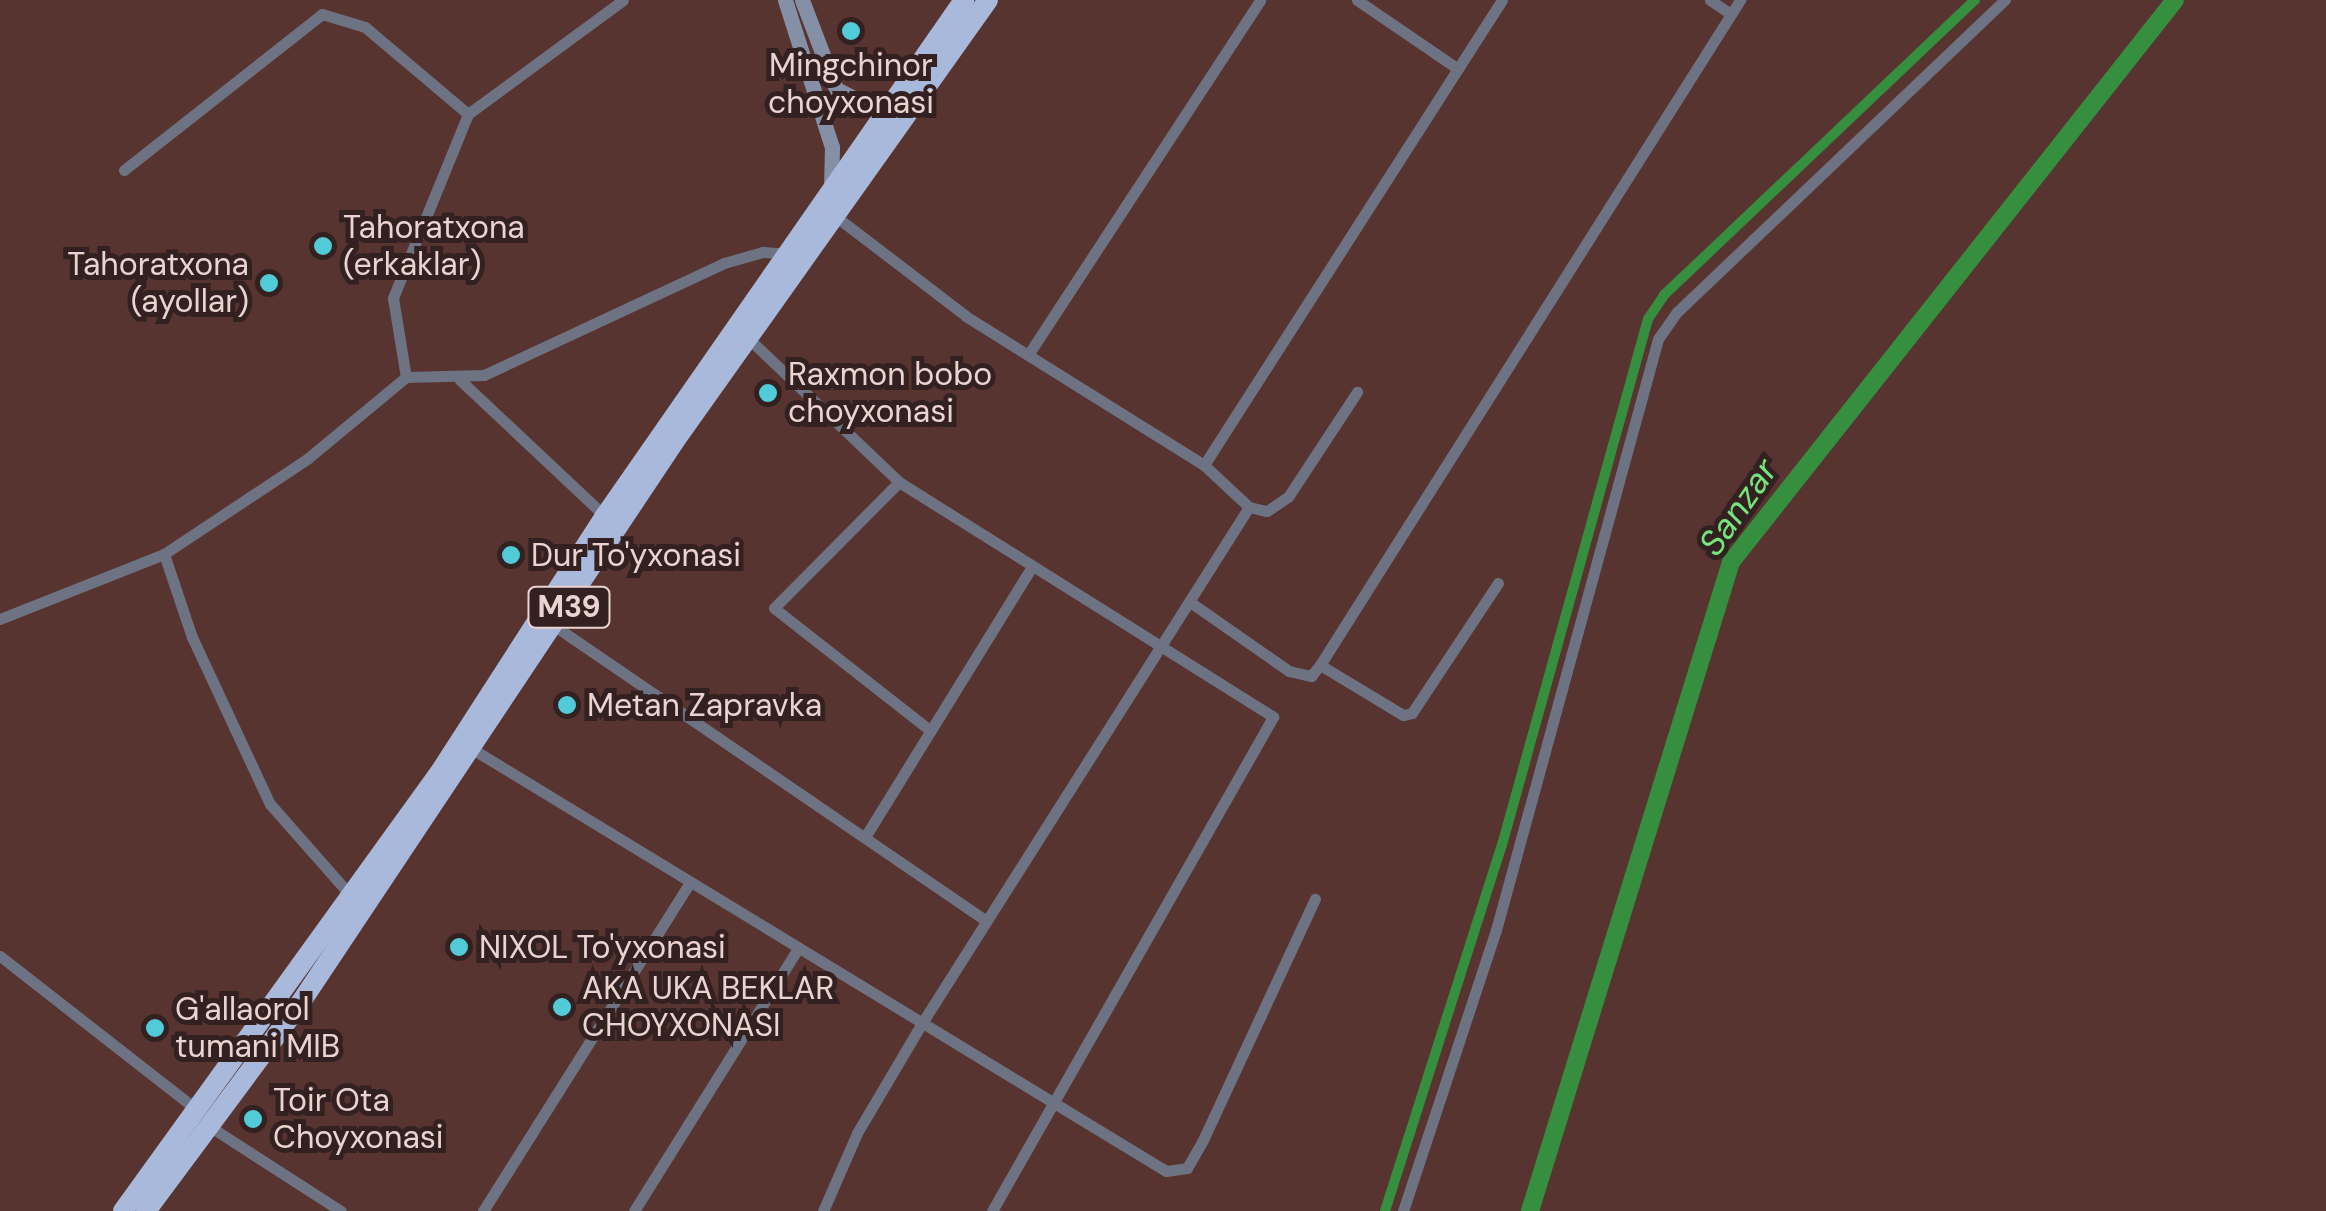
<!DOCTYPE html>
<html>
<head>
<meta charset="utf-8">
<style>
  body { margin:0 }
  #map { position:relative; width:2326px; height:1211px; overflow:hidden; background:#583431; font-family:"DM Sans",sans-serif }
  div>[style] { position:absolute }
  .canal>* { height:10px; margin:-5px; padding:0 5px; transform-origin:5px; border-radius:5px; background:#358f3e }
  .river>* { height:18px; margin:-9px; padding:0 9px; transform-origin:9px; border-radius:9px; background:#358f3e }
  .street>* { height:11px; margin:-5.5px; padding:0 5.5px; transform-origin:5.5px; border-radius:5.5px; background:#6d7382 }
  .secondary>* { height:15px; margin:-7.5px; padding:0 7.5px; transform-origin:7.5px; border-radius:7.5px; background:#8590a6 }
  .highway>* { height:20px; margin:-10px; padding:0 10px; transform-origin:10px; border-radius:10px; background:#a9b9db }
  .dots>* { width:28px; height:28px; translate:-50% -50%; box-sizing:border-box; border:5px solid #322120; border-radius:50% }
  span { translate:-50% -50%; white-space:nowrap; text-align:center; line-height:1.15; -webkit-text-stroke:10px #322120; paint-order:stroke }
  .shield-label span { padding:2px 8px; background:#322120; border:2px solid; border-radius:8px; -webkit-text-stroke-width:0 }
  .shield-label { font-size:30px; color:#ead3d0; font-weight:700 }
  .poi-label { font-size:32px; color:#ead3d0 }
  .left { translate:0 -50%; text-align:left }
  .right { translate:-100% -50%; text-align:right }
  .water-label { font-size:35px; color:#75e47c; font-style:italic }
</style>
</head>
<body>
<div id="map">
  <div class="canal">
    <div style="left:1385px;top:1211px;width:384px;rotate:-72.3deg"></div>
    <div style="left:1502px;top:845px;width:546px;rotate:-74.49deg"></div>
    <div style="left:1648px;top:319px;width:29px;rotate:-56deg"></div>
    <div style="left:1664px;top:295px;width:429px;rotate:-43.5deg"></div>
  </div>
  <div class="river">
    <div style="left:1530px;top:1211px;width:679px;rotate:-72.79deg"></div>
    <div style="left:1731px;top:562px;width:716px;rotate:-51.69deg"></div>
  </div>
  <div class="street">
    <div style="left:1357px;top:0;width:122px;rotate:34.3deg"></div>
    <div style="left:1710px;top:0;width:25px;rotate:34deg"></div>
    <div style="left:468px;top:114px;width:199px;rotate:112.2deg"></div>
    <div style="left:393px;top:298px;width:80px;rotate:80.7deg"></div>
    <div style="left:406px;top:377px;width:78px;rotate:-1.5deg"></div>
    <div style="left:484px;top:375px;width:265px;rotate:-25deg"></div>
    <div style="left:724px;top:263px;width:41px;rotate:-15.8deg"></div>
    <div style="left:763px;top:252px;width:27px;rotate:4deg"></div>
    <div style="left:124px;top:170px;width:252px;rotate:-38.2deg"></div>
    <div style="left:322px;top:14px;width:45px;rotate:16.8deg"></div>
    <div style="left:365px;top:27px;width:135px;rotate:40.2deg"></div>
    <div style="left:468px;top:114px;width:192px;rotate:-36.3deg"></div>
    <div style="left:748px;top:338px;width:209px;rotate:43.6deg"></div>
    <div style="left:899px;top:482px;width:442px;rotate:32.1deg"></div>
    <div style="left:1273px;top:717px;width:568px;rotate:119.63deg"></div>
    <div style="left:1028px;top:355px;width:424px;rotate:-56.8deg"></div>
    <div style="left:460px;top:380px;width:199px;rotate:43.2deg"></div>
    <div style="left:1204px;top:465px;width:552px;rotate:-57.35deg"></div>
    <div style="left:899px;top:482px;width:177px;rotate:134.8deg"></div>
    <div style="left:774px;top:608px;width:199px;rotate:38.1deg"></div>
    <div style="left:1249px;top:507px;width:18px;rotate:13deg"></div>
    <div style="left:1267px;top:511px;width:25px;rotate:-34deg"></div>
    <div style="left:1288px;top:497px;width:126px;rotate:-56.7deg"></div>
    <div style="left:164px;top:554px;width:88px;rotate:71.4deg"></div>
    <div style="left:192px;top:637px;width:184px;rotate:65deg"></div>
    <div style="left:270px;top:804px;width:124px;rotate:48.6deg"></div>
    <div style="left:1498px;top:583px;width:156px;rotate:123.5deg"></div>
    <div style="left:1412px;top:713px;width:9px;rotate:167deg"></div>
    <div style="left:1403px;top:715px;width:97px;rotate:-148.9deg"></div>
    <div style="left:1320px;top:665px;width:787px;rotate:-57.72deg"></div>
    <div style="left:1190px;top:602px;width:121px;rotate:34.9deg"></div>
    <div style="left:1289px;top:671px;width:23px;rotate:13deg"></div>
    <div style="left:1311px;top:676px;width:14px;rotate:-51deg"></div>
    <div style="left:0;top:619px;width:176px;rotate:-21.6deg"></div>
    <div style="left:164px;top:554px;width:172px;rotate:-33.6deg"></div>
    <div style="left:307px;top:459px;width:129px;rotate:-39.6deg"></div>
    <div style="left:556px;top:627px;width:520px;rotate:34.33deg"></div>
    <div style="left:474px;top:750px;width:810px;rotate:31.32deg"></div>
    <div style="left:1166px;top:1171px;width:21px;rotate:-8deg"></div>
    <div style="left:1187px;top:1168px;width:32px;rotate:-60deg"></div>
    <div style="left:1203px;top:1140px;width:266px;rotate:-65.1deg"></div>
    <div style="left:865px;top:837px;width:316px;rotate:-58.3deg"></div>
    <div style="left:0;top:956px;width:250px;rotate:38deg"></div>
    <div style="left:209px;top:1126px;width:157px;rotate:32.8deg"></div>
    <div style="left:483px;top:1211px;width:386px;rotate:-57.8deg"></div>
    <div style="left:634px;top:1211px;width:309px;rotate:-58deg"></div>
    <div style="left:823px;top:1211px;width:85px;rotate:-66.4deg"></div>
    <div style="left:857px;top:1133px;width:128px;rotate:-59.4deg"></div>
    <div style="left:922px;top:1023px;width:611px;rotate:-57.64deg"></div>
    <div style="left:1249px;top:507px;width:62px;rotate:-137deg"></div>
    <div style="left:1204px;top:465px;width:281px;rotate:-148deg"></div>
    <div style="left:966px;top:316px;width:165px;rotate:-142.6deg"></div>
    <div style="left:1403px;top:1211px;width:296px;rotate:-71.7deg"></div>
    <div style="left:1496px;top:930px;width:613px;rotate:-74.67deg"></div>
    <div style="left:1658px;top:339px;width:33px;rotate:-55deg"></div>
    <div style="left:1677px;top:312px;width:453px;rotate:-43.6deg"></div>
  </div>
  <div class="secondary">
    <div style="left:785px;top:0;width:154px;rotate:72.3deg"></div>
    <div style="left:832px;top:147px;width:41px;rotate:91.4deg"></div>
    <div style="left:802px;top:0;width:95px;rotate:69.1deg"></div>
    <div style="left:836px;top:89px;width:40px;rotate:26.6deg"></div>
    <div style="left:872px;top:107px;width:25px;rotate:-23deg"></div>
  </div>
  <div class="highway">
    <div style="left:123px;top:1211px;width:541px;rotate:-54.17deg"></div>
    <div style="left:440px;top:772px;width:305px;rotate:-57.2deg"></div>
    <div style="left:605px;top:516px;width:629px;rotate:-55.17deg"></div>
    <div style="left:146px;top:1211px;width:260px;rotate:-53.4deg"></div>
    <div style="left:301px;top:1002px;width:673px;rotate:-56.33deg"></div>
    <div style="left:674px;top:442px;width:542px;rotate:-54.61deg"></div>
  </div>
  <div class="dots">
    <div style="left:851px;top:31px;background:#52cbd8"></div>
    <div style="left:323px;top:246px;background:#52cbd8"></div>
    <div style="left:269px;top:283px;background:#52cbd8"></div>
    <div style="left:768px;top:393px;background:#52cbd8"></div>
    <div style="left:511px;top:555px;background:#52cbd8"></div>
    <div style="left:567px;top:705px;background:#52cbd8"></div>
    <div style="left:459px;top:947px;background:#52cbd8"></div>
    <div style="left:562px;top:1007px;background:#52cbd8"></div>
    <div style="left:155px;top:1028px;background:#52cbd8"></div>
    <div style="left:253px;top:1119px;background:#52cbd8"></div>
  </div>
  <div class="shield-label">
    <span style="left:569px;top:607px">M39</span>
  </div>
  <div class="poi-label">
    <span style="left:851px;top:84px">Mingchinor<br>choyxonasi</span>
    <span class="left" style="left:343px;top:246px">Tahoratxona<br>(erkaklar)</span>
    <span class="right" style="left:249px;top:283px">Tahoratxona<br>(ayollar)</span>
    <span class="left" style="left:788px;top:393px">Raxmon bobo<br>choyxonasi</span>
    <span class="left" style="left:531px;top:555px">Dur To'yxonasi</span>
    <span class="left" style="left:587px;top:705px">Metan Zapravka</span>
    <span class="left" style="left:479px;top:947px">NIXOL To'yxonasi</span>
    <span class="left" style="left:582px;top:1007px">AKA UKA BEKLAR<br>CHOYXONASI</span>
    <span class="left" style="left:175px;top:1028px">G'allaorol<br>tumani MIB</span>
    <span class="left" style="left:273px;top:1119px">Toir Ota<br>Choyxonasi</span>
  </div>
  <div class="water-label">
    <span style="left:1738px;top:507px;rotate:-55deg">Sanzar</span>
  </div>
</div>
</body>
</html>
